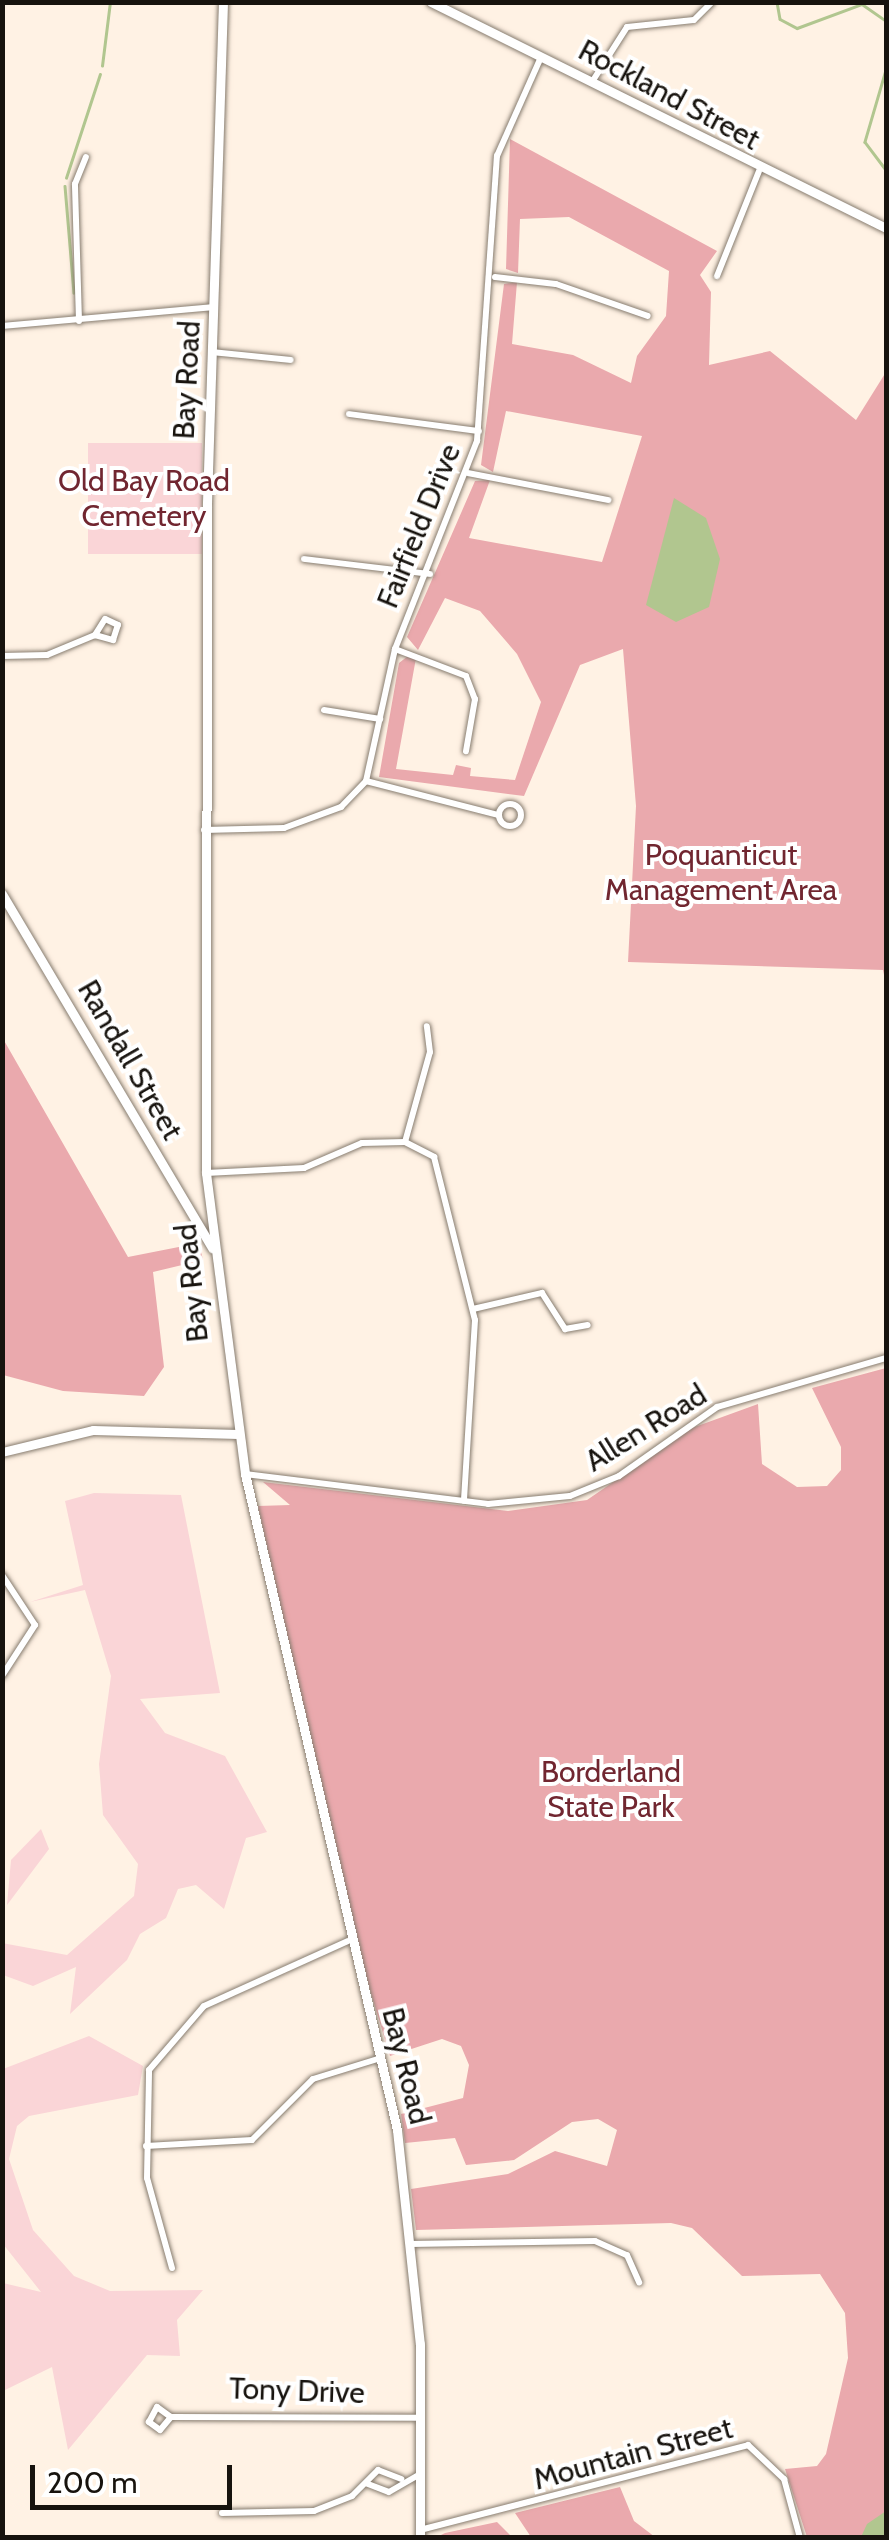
<!DOCTYPE html>
<html>
<head>
<meta charset="utf-8">
<style>
  body { margin:0 }
  #map { position:relative; width:889px; height:2540px; overflow:hidden; background:#fff2e4; font-family:Cabin,sans-serif }
  div>[style] { position:absolute }
  .green>* { inset:0; background:#fad5d7; transform-origin:0 0 }
  .forest>* { inset:0; background:#eaa9ad }
  .water>* { inset:0; background:#b1c68f }
  .stream>* { height:2.5px; margin:-1.25px; padding:0 1.25px; transform-origin:1.25px; border-radius:1.25px; background:#b1c68f }
  .roads { filter:drop-shadow(0 0 2px #877c6f) drop-shadow(0 0 2px #877c6f) }
  .street>* { height:6px; margin:-3px; padding:0 3px; transform-origin:3px; border-radius:3px; background:#fff }
  .street>.ring { margin:-3px; padding:0; box-sizing:content-box; background:none; border:6px solid #fff; border-radius:50% }
  .secondary>* { height:9px; margin:-4.5px; padding:0 4.5px; transform-origin:4.5px; border-radius:4.5px; background:#fff }
  span { translate:-50% -50%; white-space:nowrap; text-align:center; line-height:1.15; -webkit-text-stroke:8px #fff; paint-order:stroke }
  .street-label { font-size:30px; color:#17130e }
  .park-label { font-size:30px; color:#712630 }
  .frame { position:absolute; inset:0; border:5px solid #17130e; pointer-events:none }
  .scale { position:absolute; left:30px; top:2465px; width:202px; height:45px; box-sizing:border-box; border:5px solid #17130e; border-top:0; padding-left:12px; font-size:30px; line-height:35px; white-space:nowrap; color:#17130e; -webkit-text-stroke:8px #fff; paint-order:stroke }
</style>
</head>
<body>
<div id="map">
  <div class="green">
    <div style="left:88px;top:443px;width:114px;height:111px"></div>
    <div style="clip-path:polygon(94px 1493px,181px 1495px,220px 1693px,140px 1699px,165px 1733px,225px 1756px,267px 1832px,246px 1838px,224px 1909px,196px 1885px,178px 1889px,166px 1918px,140px 1934px,127px 1960px,70px 2014px,76px 1967px,33px 1986px,3px 1975px,2px 1943px,67px 1955px,134px 1896px,138px 1864px,103px 1815px,99px 1764px,111px 1676px,85px 1590px,30px 1602px,83px 1585px,65px 1501px)"></div>
    <div style="clip-path:polygon(41px 1829px,49px 1849px,7px 1905px,11px 1860px)"></div>
    <div style="clip-path:polygon(89px 2036px,143px 2066px,138px 2095px,29px 2116px,17px 2126px,9px 2159px,33px 2230px,74px 2276px,110px 2291px,203px 2290px,177px 2320px,180px 2356px,147px 2355px,68px 2450px,52px 2367px,3px 2391px,3px 2283px,41px 2292px,3px 2244px,3px 2069px)"></div>
  </div>
  <div class="forest">
    <div style="clip-path:polygon(510px 139px,717px 251px,700px 275px,711px 292px,709px 365px,770px 351px,856px 420px,886px 372px,886px 985px,883px 970px,628px 962px,636px 806px,623px 649px,580px 665px,524px 796px,379px 777px,399px 663px,408px 656px,416px 658px,396px 769px,453px 775px,456px 765px,471px 768px,470px 776px,515px 780px,541px 702px,517px 654px,480px 611px,445px 598px,418px 650px,407px 637px,475px 481px,490px 480px,469px 538px,602px 562px,642px 436px,506px 411px,493px 472px,481px 465px,504px 284px,517px 282px,512px 344px,573px 355px,631px 383px,637px 356px,666px 316px,669px 271px,569px 217px,520px 219px,518px 273px,506px 269px)"></div>
    <div style="clip-path:polygon(2px 1037px,128px 1257px,199px 1243px,203px 1260px,153px 1272px,164px 1367px,144px 1396px,63px 1391px,3px 1375px)"></div>
    <div style="clip-path:polygon(886px 1368px,886px 2511px,861px 2537px,807px 2537px,785px 2469px,817px 2466px,826px 2454px,848px 2358px,845px 2313px,820px 2274px,742px 2276px,692px 2228px,671px 2223px,416px 2230px,411px 2189px,508px 2174px,555px 2151px,607px 2166px,617px 2130px,598px 2119px,572px 2122px,514px 2160px,466px 2165px,455px 2138px,405px 2143px,401px 2114px,463px 2098px,469px 2065px,461px 2046px,442px 2039px,390px 2056px,352px 1931px,258px 1506px,290px 1505px,263px 1482px,508px 1511px,587px 1500px,692px 1428px,758px 1404px,762px 1464px,797px 1487px,827px 1486px,841px 1470px,841px 1447px,812px 1388px)"></div>
    <div style="clip-path:polygon(620px 2487px,634px 2521px,655px 2537px,531px 2537px,515px 2513px)"></div>
    <div style="clip-path:polygon(497px 2522px,512px 2537px,437px 2537px,445px 2533px)"></div>
  </div>
  <div class="water">
    <div style="clip-path:polygon(674px 498px,706px 518px,720px 559px,709px 607px,676px 622px,646px 605px)"></div>
    <div style="clip-path:polygon(886px 2511px,886px 2537px,861px 2537px,867px 2524px)"></div>
  </div>
  <div class="stream">
    <div style="left:777px;top:2px;width:17px;rotate:80deg"></div>
    <div style="left:780px;top:19px;width:19px;rotate:28deg"></div>
    <div style="left:797px;top:28px;width:69px;rotate:-20.3deg"></div>
    <div style="left:862px;top:4px;width:29px;rotate:35deg"></div>
    <div style="left:102px;top:66px;width:64px;rotate:-82.9deg"></div>
    <div style="left:886px;top:70px;width:75px;rotate:106.3deg"></div>
    <div style="left:865px;top:142px;width:35px;rotate:53deg"></div>
    <div style="left:66px;top:178px;width:109px;rotate:-71.9deg"></div>
    <div style="left:65px;top:186px;width:107px;rotate:85.2deg"></div>
  </div>
  <div class="roads">
    <div class="street">
      <div style="left:592px;top:82px;width:65px;rotate:-57.5deg"></div>
      <div style="left:627px;top:27px;width:67px;rotate:-6deg"></div>
      <div style="left:694px;top:20px;width:25px;rotate:-45deg"></div>
      <div style="left:717px;top:276px;width:113px;rotate:-68.2deg"></div>
      <div style="left:495px;top:277px;width:61px;rotate:6.5deg"></div>
      <div style="left:556px;top:284px;width:97px;rotate:19.2deg"></div>
      <div style="left:79px;top:321px;width:137px;rotate:-91.7deg"></div>
      <div style="left:75px;top:184px;width:29px;rotate:-68deg"></div>
      <div style="left:2px;top:326px;width:213px;rotate:-5.1deg"></div>
      <div style="left:212px;top:352px;width:79px;rotate:5.8deg"></div>
      <div style="left:349px;top:414px;width:131px;rotate:7.5deg"></div>
      <div style="left:468px;top:473px;width:143px;rotate:10.9deg"></div>
      <div style="left:304px;top:559px;width:127px;rotate:6.8deg"></div>
      <div style="left:395px;top:649px;width:76px;rotate:20.8deg"></div>
      <div style="left:466px;top:676px;width:25px;rotate:69deg"></div>
      <div style="left:475px;top:699px;width:53px;rotate:99.8deg"></div>
      <div style="left:2px;top:656px;width:45px;rotate:-1.3deg"></div>
      <div style="left:47px;top:655px;width:52px;rotate:-22.6deg"></div>
      <div style="left:95px;top:635px;width:19px;rotate:16deg"></div>
      <div style="left:113px;top:640px;width:16px;rotate:-72deg"></div>
      <div style="left:118px;top:625px;width:14px;rotate:-155deg"></div>
      <div style="left:105px;top:619px;width:19px;rotate:122deg"></div>
      <div style="left:324px;top:710px;width:57px;rotate:9.1deg"></div>
      <div style="left:366px;top:781px;width:136px;rotate:14.4deg"></div>
      <div class="ring" style="left:499px;top:804px;width:16px;height:16px"></div>
      <div style="left:204px;top:830px;width:80px;rotate:-1.4deg"></div>
      <div style="left:284px;top:828px;width:61px;rotate:-20.2deg"></div>
      <div style="left:341px;top:807px;width:36px;rotate:-46deg"></div>
      <div style="left:366px;top:781px;width:135px;rotate:-77.6deg"></div>
      <div style="left:395px;top:649px;width:224px;rotate:-68.5deg"></div>
      <div style="left:477px;top:441px;width:286px;rotate:-86deg"></div>
      <div style="left:497px;top:156px;width:108px;rotate:-66deg"></div>
      <div style="left:405px;top:1142px;width:93px;rotate:-74.5deg"></div>
      <div style="left:430px;top:1052px;width:26px;rotate:-97deg"></div>
      <div style="left:206px;top:1173px;width:98px;rotate:-2.9deg"></div>
      <div style="left:304px;top:1168px;width:63px;rotate:-23.3deg"></div>
      <div style="left:362px;top:1143px;width:43px;rotate:-1.3deg"></div>
      <div style="left:405px;top:1142px;width:33px;rotate:27deg"></div>
      <div style="left:434px;top:1157px;width:168px;rotate:75.9deg"></div>
      <div style="left:475px;top:1320px;width:181px;rotate:93.5deg"></div>
      <div style="left:473px;top:1309px;width:71px;rotate:-13.1deg"></div>
      <div style="left:542px;top:1293px;width:43px;rotate:57.4deg"></div>
      <div style="left:565px;top:1329px;width:23px;rotate:-10deg"></div>
      <div style="left:245px;top:1474px;width:245px;rotate:7deg"></div>
      <div style="left:488px;top:1504px;width:82px;rotate:-5.6deg"></div>
      <div style="left:570px;top:1496px;width:53px;rotate:-22.2deg"></div>
      <div style="left:619px;top:1476px;width:120px;rotate:-35.1deg"></div>
      <div style="left:717px;top:1407px;width:176px;rotate:-16.2deg"></div>
      <div style="left:2px;top:1575px;width:60px;rotate:56.6deg"></div>
      <div style="left:35px;top:1625px;width:61px;rotate:122.9deg"></div>
      <div style="left:146px;top:2146px;width:106px;rotate:-3.2deg"></div>
      <div style="left:252px;top:2140px;width:86px;rotate:-45deg"></div>
      <div style="left:313px;top:2079px;width:71px;rotate:-17.2deg"></div>
      <div style="left:410px;top:2244px;width:185px;rotate:-0.9deg"></div>
      <div style="left:595px;top:2241px;width:35px;rotate:24deg"></div>
      <div style="left:627px;top:2255px;width:30px;rotate:66deg"></div>
      <div style="left:172px;top:2268px;width:93px;rotate:-105.5deg"></div>
      <div style="left:147px;top:2178px;width:108px;rotate:-88.9deg"></div>
      <div style="left:149px;top:2070px;width:84px;rotate:-49.3deg"></div>
      <div style="left:204px;top:2006px;width:158px;rotate:-24.3deg"></div>
      <div style="left:171px;top:2417px;width:17px;rotate:130deg"></div>
      <div style="left:160px;top:2430px;width:14px;rotate:-144deg"></div>
      <div style="left:149px;top:2422px;width:17px;rotate:-62deg"></div>
      <div style="left:157px;top:2407px;width:17px;rotate:36deg"></div>
      <div style="left:171px;top:2417px;width:250px;rotate:0.2deg"></div>
      <div style="left:368px;top:2484px;width:22px;rotate:21deg"></div>
      <div style="left:389px;top:2492px;width:36px;rotate:-30deg"></div>
      <div style="left:222px;top:2513px;width:92px;rotate:-1.2deg"></div>
      <div style="left:314px;top:2511px;width:41px;rotate:-21.5deg"></div>
      <div style="left:352px;top:2496px;width:37px;rotate:-45deg"></div>
      <div style="left:378px;top:2470px;width:25px;rotate:21deg"></div>
      <div style="left:420px;top:2530px;width:339px;rotate:-14.5deg"></div>
      <div style="left:748px;top:2445px;width:50px;rotate:43.4deg"></div>
      <div style="left:784px;top:2479px;width:61px;rotate:74.8deg"></div>
    </div>
    <div class="secondary">
      <div style="left:223px;top:2px;width:501px;rotate:91.83deg"></div>
      <div style="left:207px;top:503px;width:670px;rotate:90.09deg"></div>
      <div style="left:206px;top:1173px;width:304px;rotate:82.6deg"></div>
      <div style="left:245px;top:1474px;width:673px;rotate:76.95deg"></div>
      <div style="left:397px;top:2130px;width:215px;rotate:83.9deg"></div>
      <div style="left:420px;top:2344px;width:194px;rotate:90deg"></div>
      <div style="left:431px;top:2px;width:508px;rotate:26.41deg"></div>
      <div style="left:2px;top:894px;width:412px;rotate:59.3deg"></div>
      <div style="left:2px;top:1452px;width:94px;rotate:-13.6deg"></div>
      <div style="left:93px;top:1430px;width:145px;rotate:1.6deg"></div>
    </div>
  </div>
  <div class="street-label">
    <span style="left:669px;top:95px;rotate:28deg">Rockland Street</span>
    <span style="left:187px;top:380px;rotate:-87deg">Bay Road</span>
    <span style="left:419px;top:526px;rotate:-68deg">Fairfield Drive</span>
    <span style="left:130px;top:1060px;rotate:60deg">Randall Street</span>
    <span style="left:192px;top:1283px;rotate:-96deg">Bay Road</span>
    <span style="left:646px;top:1428px;rotate:-32deg">Allen Road</span>
    <span style="left:406px;top:2066px;rotate:76deg">Bay Road</span>
    <span style="left:297px;top:2391px;rotate:2deg">Tony Drive</span>
    <span style="left:633px;top:2454px;rotate:-15deg">Mountain Street</span>
  </div>
  <div class="park-label">
    <span style="left:144px;top:498px">Old Bay Road<br>Cemetery</span>
    <span style="left:721px;top:872px">Poquanticut<br>Management Area</span>
    <span style="left:611px;top:1789px">Borderland<br>State Park</span>
  </div>
  <div class="frame"></div>
  <div class="scale">200 m</div>
</div>
</body>
</html>
